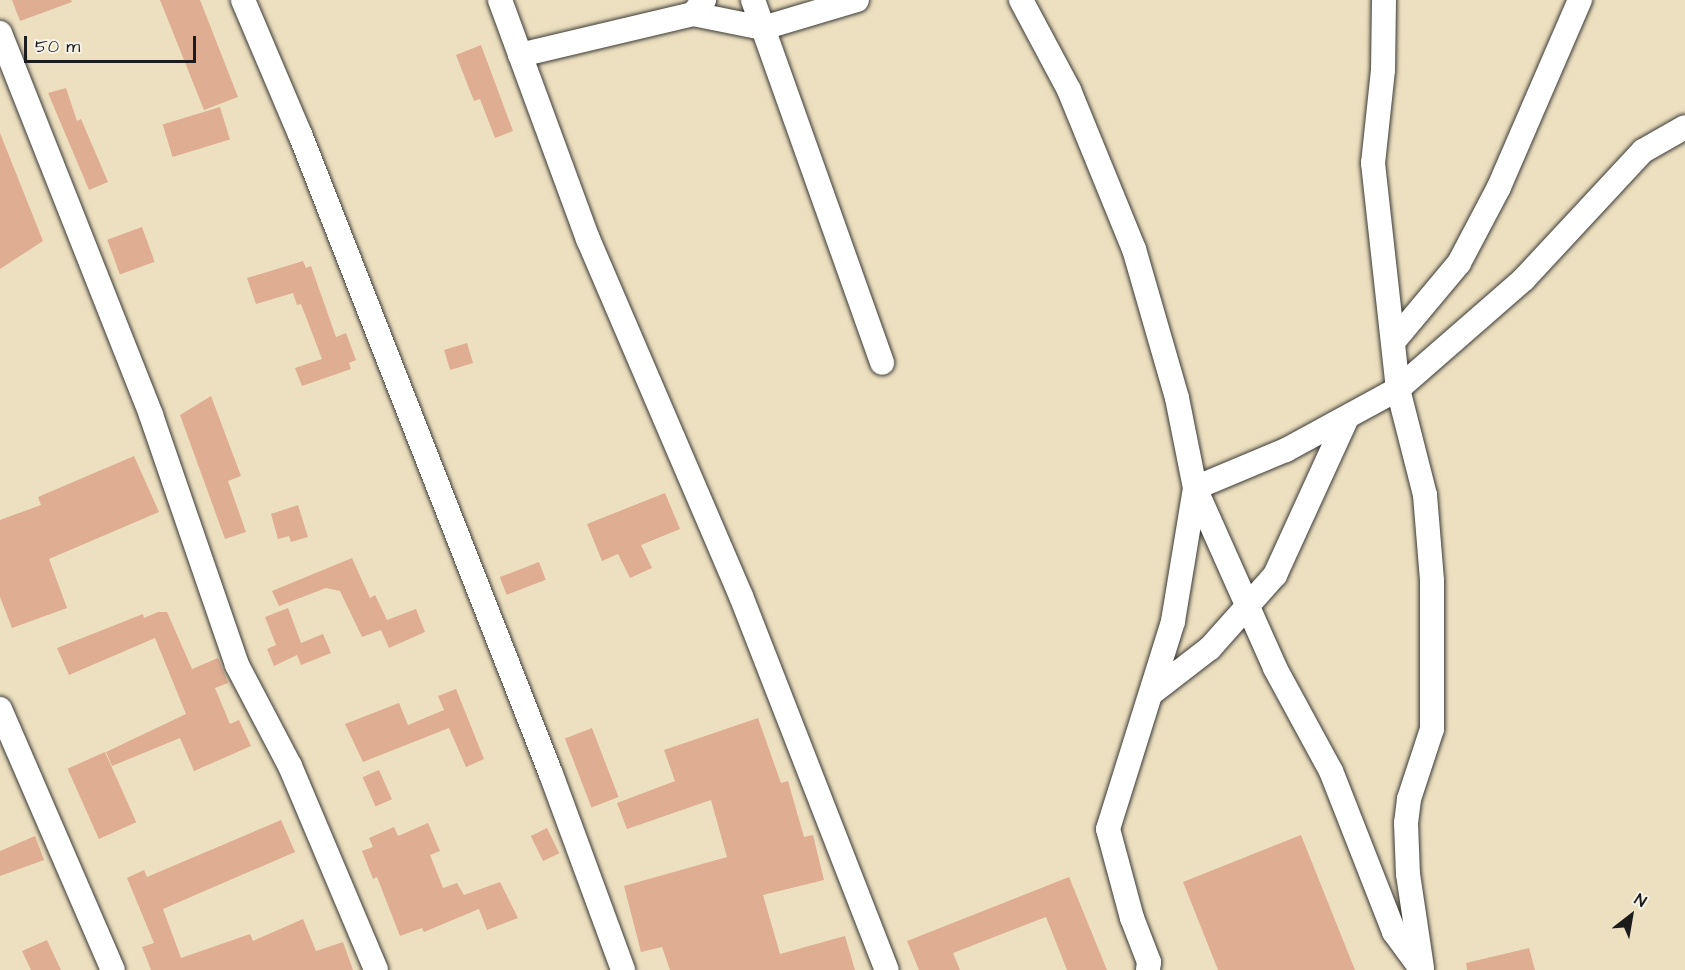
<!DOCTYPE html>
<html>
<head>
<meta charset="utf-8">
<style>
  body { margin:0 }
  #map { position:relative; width:1685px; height:970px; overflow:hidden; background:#ede0c0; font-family:"Architects Daughter",sans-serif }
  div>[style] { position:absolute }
  .building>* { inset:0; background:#dfad92; transform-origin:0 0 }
  .roads { filter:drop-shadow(0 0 2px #3b3935) drop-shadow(0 0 2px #3b3935) }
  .street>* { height:24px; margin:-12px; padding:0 12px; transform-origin:12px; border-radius:12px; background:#fff }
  span { translate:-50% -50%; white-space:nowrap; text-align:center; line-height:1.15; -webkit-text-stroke:6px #f7f3e8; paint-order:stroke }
  .north { position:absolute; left:1601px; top:886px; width:60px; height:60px; -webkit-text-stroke:4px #f7f3e8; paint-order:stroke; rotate:31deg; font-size:16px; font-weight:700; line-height:24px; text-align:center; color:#1c1c1c }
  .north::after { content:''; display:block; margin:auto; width:21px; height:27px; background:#1c1c1c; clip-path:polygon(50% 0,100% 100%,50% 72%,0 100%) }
  .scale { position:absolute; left:24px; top:36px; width:172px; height:27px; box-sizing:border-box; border:3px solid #1c1c1c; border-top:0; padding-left:8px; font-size:18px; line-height:21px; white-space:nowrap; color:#1c1c1c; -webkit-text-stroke:4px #f7f3e8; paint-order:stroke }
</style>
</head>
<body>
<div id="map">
  <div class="building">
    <div style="clip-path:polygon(12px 0,71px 0,72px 2px,20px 21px)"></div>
    <div style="clip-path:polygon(160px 0,200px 0,238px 97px,204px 110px)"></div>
    <div style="clip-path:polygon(481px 45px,513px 131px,495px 138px,480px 99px,474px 101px,456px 55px)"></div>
    <div style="clip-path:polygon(66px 88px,77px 121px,81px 119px,108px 182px,89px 190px,48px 93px)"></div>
    <div style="left:220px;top:107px;width:34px;height:60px;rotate:73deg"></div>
    <div style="clip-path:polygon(0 133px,43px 241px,0 269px)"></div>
    <div style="left:142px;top:227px;width:37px;height:37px;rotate:70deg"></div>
    <div style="clip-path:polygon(303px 261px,306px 268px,311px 266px,336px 337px,346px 333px,356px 360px,349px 363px,351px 369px,302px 386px,295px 368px,322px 359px,301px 304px,297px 305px,293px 293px,256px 304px,247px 278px)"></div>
    <div style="left:467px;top:343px;width:21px;height:24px;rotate:73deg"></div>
    <div style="clip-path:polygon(211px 396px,241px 476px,228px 481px,246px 532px,225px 539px,180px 415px)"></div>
    <div style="clip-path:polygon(134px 456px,159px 512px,49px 559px,67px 608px,12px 628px,0 597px,0 520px,41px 505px,38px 497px)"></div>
    <div style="clip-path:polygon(665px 493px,680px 529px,641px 545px,652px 568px,630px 578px,618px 554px,602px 561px,587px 524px)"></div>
    <div style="clip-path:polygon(298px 505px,308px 537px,291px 542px,289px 536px,278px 539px,271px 514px)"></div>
    <div style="clip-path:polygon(352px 558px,370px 598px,375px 595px,387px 620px,416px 609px,425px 632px,389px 648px,381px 630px,362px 637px,340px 591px,326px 588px,279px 606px,272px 591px)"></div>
    <div style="left:539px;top:562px;width:19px;height:42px;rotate:69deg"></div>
    <div style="clip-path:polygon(288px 608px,301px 643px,323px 634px,331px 653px,301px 665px,297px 655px,274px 666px,267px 649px,276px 645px,265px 617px)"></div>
    <div style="clip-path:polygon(158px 612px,167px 612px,192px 669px,218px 658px,228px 683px,215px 688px,230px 724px,239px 720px,251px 746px,194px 771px,180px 738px,112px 766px,106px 752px,186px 714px,155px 638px,69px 675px,57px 648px,143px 614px,144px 618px)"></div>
    <div style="clip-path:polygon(456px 689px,484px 759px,466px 767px,449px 728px,363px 762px,345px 724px,399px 703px,408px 725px,444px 710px,438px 696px)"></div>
    <div style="clip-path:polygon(758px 718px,781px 783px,788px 781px,804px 837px,813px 835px,824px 880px,763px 895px,780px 954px,845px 936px,855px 970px,670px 970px,662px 947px,641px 952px,624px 886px,727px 857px,711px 800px,627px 829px,617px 803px,675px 781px,664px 750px)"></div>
    <div style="left:592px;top:728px;width:74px;height:29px;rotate:69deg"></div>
    <div style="left:105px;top:752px;width:77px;height:41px;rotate:66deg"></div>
    <div style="left:379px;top:770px;width:32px;height:18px;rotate:66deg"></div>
    <div style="clip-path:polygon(281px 820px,295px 852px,163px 909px,181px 958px,250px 934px,253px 941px,303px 919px,316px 951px,343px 942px,353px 970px,151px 970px,142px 947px,154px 943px,127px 878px,144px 870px,147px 877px)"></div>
    <div style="clip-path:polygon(428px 823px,440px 851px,430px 855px,443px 888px,457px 883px,464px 895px,500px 882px,518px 918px,487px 930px,479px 909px,424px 932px,422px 928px,400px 936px,377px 877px,373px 879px,362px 851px,373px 847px,369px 838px,394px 827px,398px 836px)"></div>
    <div style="left:547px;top:828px;width:28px;height:18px;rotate:64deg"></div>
    <div style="clip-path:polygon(1301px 835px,1355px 970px,1218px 970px,1183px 882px)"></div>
    <div style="clip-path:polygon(35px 836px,44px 860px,0 876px,0 851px)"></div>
    <div style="clip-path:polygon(1069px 877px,1107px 970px,1067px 970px,1046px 917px,953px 953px,960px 970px,919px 970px,907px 941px)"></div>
    <div style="clip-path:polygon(47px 940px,61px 970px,31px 970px,22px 951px)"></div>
    <div style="clip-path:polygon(1529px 948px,1535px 970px,1467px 970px,1466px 963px)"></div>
  </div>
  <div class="roads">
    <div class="street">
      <div style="left:243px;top:0;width:146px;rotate:67deg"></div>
      <div style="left:300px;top:134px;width:687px;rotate:68.59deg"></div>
      <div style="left:551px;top:774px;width:209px;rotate:69.8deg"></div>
      <div style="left:500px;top:0;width:255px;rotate:69.8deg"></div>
      <div style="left:588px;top:239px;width:388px;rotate:66.8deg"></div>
      <div style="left:741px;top:596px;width:401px;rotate:68.7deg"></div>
      <div style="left:753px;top:0;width:385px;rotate:70.4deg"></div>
      <div style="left:1021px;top:0;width:102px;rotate:61.9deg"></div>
      <div style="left:1069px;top:90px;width:172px;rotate:67.8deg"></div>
      <div style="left:1134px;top:249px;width:155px;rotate:73.9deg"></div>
      <div style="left:1177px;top:398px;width:92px;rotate:78.7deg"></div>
      <div style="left:1195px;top:488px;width:197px;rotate:66deg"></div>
      <div style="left:1275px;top:668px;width:117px;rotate:61.5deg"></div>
      <div style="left:1331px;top:771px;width:173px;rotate:68.6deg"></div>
      <div style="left:1394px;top:932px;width:47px;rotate:53.6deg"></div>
      <div style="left:1384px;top:0;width:70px;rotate:90.8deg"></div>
      <div style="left:1383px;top:70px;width:94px;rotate:96.1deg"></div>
      <div style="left:1373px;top:163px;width:227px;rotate:83.7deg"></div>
      <div style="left:1398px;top:389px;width:109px;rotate:75.7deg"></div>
      <div style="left:1425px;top:495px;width:86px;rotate:85.3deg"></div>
      <div style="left:1432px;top:581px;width:148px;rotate:90deg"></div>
      <div style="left:1432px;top:729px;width:74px;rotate:108.2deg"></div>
      <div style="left:1409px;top:799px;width:24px;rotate:97deg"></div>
      <div style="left:1406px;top:823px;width:51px;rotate:87.8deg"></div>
      <div style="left:1408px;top:874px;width:95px;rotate:81.5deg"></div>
      <div style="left:693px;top:14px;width:71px;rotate:11.3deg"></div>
      <div style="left:763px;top:28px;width:98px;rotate:-16.6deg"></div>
      <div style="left:0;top:33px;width:411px;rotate:68.4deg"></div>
      <div style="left:151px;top:415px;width:264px;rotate:71deg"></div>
      <div style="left:237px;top:665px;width:114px;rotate:62.3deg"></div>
      <div style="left:290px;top:766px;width:221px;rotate:67.1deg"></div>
      <div style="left:520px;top:55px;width:178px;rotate:-13.3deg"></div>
      <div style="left:693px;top:14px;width:18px;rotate:-52deg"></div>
      <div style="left:1393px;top:342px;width:103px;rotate:-50.1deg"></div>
      <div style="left:1459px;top:263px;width:86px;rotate:-62.2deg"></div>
      <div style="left:1499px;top:187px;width:204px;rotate:-66.6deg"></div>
      <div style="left:1195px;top:488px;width:99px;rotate:-22.7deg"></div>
      <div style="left:1286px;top:450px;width:128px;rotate:-28.6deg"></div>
      <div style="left:1398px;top:389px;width:166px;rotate:-41.1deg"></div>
      <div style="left:1523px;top:280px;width:176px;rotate:-47.1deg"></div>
      <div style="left:1643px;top:151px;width:48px;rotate:-29.7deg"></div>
      <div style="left:1153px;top:692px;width:72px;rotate:-37.7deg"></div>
      <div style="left:1210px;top:648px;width:98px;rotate:-48.3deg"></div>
      <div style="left:1275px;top:575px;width:173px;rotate:-65.4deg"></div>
      <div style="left:0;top:709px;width:284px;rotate:66.6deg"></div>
      <div style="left:1148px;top:970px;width:8px;rotate:-83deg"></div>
      <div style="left:1149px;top:962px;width:47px;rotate:-111.1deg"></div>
      <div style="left:1132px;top:918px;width:92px;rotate:-105.1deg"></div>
      <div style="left:1108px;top:829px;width:218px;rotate:-72.6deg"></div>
      <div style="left:1173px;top:621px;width:135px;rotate:-80.6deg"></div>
    </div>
  </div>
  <div class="north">N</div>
  <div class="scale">50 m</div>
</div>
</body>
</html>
